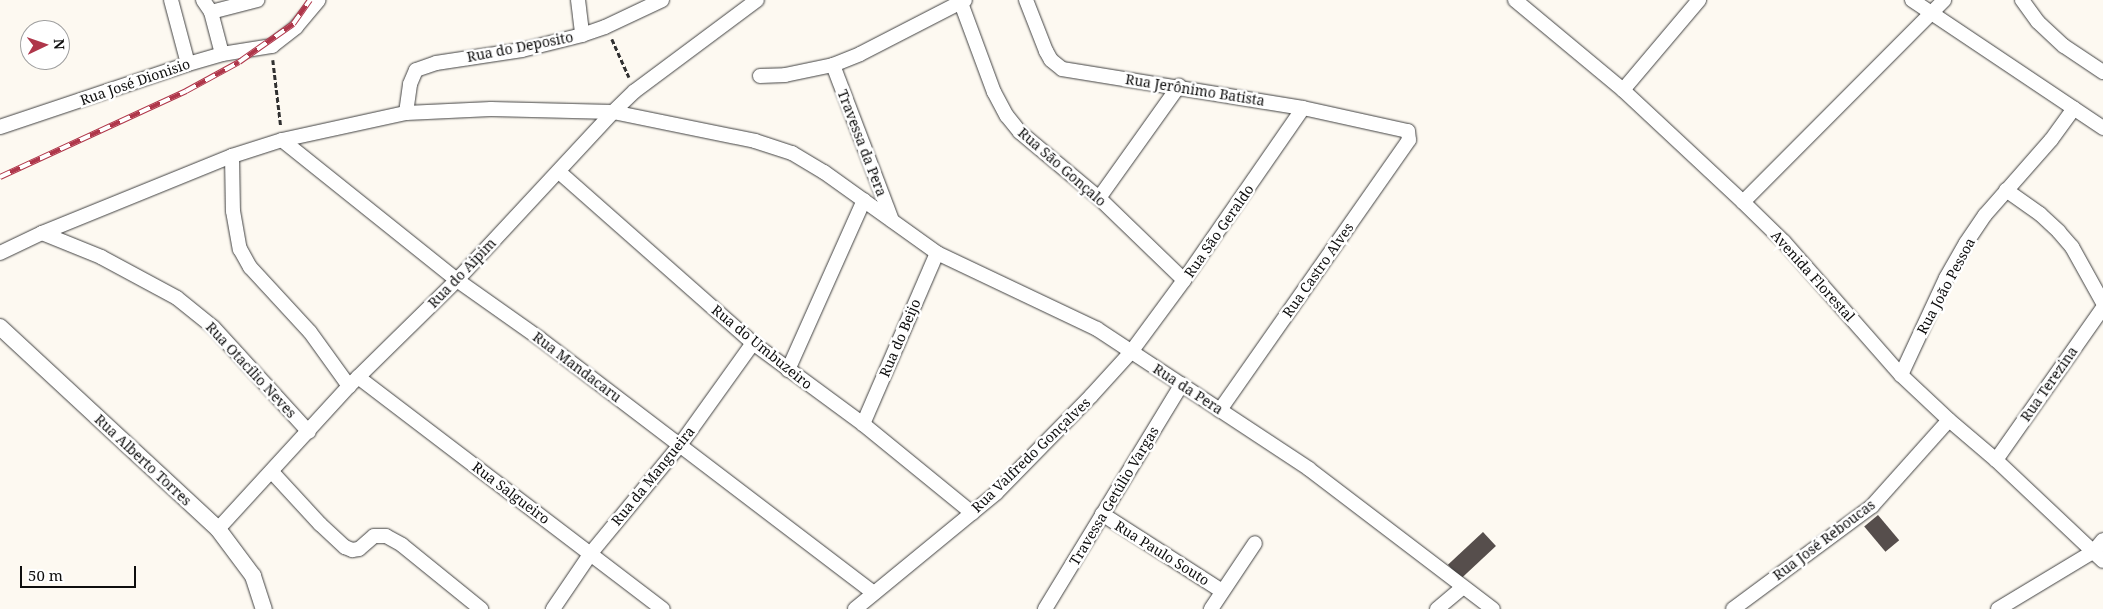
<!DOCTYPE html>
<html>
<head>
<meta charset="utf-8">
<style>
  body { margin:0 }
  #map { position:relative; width:2103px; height:609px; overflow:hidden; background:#fdf9f1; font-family:"Noto Serif",serif }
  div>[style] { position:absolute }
  .building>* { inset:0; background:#564e4c; transform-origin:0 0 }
  .path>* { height:2.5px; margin-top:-1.25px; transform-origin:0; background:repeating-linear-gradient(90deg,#303030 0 5px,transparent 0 7.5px) }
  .roads { filter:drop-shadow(0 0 1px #414141) drop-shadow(0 0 1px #414141) }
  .minor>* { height:14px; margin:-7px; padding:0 7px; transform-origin:7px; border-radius:7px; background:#fff }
  .tertiary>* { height:16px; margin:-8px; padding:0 8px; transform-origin:8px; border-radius:8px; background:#fff }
  .rail>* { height:5.5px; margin-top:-2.75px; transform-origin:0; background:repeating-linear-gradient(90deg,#fff 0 11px,#af364a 0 22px); box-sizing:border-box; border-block:1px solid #af364a }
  span { translate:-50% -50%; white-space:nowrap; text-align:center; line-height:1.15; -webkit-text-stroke:5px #fff; paint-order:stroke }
  .street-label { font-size:14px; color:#0e0e0e }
  .north { position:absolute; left:20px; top:20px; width:50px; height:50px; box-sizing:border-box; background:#fff; border:1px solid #9f9f9f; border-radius:50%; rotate:87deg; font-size:14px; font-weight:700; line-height:20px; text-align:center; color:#0e0e0e }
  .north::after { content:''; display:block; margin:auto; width:18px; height:22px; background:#af364a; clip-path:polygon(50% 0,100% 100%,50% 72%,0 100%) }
  .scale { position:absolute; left:20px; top:566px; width:116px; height:22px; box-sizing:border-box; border:2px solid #0e0e0e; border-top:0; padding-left:6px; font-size:15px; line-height:18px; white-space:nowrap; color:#0e0e0e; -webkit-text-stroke:4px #fff; paint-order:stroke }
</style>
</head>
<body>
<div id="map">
  <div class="building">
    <div style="left:1878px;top:515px;width:33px;height:18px;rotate:50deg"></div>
    <div style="left:1483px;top:532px;width:19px;height:48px;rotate:47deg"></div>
  </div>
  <div class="path">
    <div style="left:612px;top:39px;width:42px;rotate:65.9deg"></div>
    <div style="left:273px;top:60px;width:67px;rotate:83.2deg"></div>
  </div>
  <div class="roads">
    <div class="minor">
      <div style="left:171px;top:0;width:66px;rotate:75.1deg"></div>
      <div style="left:203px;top:0;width:14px;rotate:56deg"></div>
      <div style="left:211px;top:12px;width:43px;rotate:75.3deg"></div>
      <div style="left:578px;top:0;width:35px;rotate:83deg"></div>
      <div style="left:1026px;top:0;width:55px;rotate:68.6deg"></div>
      <div style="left:1046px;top:51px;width:10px;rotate:61deg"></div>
      <div style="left:1051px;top:60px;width:14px;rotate:39deg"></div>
      <div style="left:1062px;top:69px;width:244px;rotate:9.2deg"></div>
      <div style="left:1303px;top:108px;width:107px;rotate:12.4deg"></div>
      <div style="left:1408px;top:131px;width:9px;rotate:84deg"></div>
      <div style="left:1409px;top:140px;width:330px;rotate:125deg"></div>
      <div style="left:1515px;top:0;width:141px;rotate:39.8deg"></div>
      <div style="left:1623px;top:90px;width:164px;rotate:43deg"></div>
      <div style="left:1743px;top:202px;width:57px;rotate:44.3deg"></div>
      <div style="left:1784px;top:242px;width:177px;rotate:48.7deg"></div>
      <div style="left:1901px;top:375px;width:66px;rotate:43.2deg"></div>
      <div style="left:1949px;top:420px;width:62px;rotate:40.4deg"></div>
      <div style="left:1996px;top:460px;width:147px;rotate:43.3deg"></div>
      <div style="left:1912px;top:0;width:230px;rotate:33.8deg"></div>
      <div style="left:2022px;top:0;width:27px;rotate:54deg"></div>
      <div style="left:2038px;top:22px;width:35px;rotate:43deg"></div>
      <div style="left:2064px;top:46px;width:47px;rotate:33.7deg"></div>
      <div style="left:961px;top:3px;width:95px;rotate:69.7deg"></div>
      <div style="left:994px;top:92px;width:27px;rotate:62deg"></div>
      <div style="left:1007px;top:116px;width:21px;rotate:51deg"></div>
      <div style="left:1020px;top:132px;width:103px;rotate:39.9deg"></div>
      <div style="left:1099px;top:198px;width:118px;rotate:44deg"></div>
      <div style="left:211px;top:12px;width:48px;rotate:-14.6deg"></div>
      <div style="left:833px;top:65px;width:166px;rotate:69.2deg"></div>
      <div style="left:760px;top:76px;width:25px;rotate:-2deg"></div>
      <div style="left:785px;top:75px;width:49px;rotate:-11.8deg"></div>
      <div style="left:833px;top:65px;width:29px;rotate:-22deg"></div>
      <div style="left:860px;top:54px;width:118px;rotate:-27.2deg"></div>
      <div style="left:1623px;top:90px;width:118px;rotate:-49.8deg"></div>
      <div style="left:406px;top:113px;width:29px;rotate:-82deg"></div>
      <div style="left:410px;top:84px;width:15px;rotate:-67deg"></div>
      <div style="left:416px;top:70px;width:21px;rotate:-19deg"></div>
      <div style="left:436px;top:63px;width:87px;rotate:-8.6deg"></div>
      <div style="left:522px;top:50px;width:62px;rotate:-14deg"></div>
      <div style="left:582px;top:35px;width:24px;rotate:-19deg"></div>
      <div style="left:605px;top:27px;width:63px;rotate:-25.3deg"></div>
      <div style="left:0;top:127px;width:198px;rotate:-18.5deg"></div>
      <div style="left:188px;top:64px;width:35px;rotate:-16deg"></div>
      <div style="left:222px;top:54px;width:51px;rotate:-9.1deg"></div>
      <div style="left:272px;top:46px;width:31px;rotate:-38deg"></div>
      <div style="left:296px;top:27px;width:35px;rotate:-50deg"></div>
      <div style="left:282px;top:140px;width:224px;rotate:38.7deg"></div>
      <div style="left:457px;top:280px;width:100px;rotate:35.3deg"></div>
      <div style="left:539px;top:338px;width:421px;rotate:37.3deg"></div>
      <div style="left:232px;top:156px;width:55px;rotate:89deg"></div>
      <div style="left:233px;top:211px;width:39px;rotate:80deg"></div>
      <div style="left:240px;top:249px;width:21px;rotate:61deg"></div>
      <div style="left:250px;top:267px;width:88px;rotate:47.3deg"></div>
      <div style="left:310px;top:332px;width:67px;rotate:54.2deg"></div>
      <div style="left:559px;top:172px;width:259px;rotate:41.4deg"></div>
      <div style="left:753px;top:343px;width:137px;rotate:36.4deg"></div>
      <div style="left:863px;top:424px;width:141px;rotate:39.2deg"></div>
      <div style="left:2006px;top:190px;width:42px;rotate:35.2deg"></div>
      <div style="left:2040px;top:214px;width:26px;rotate:43deg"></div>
      <div style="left:2059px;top:232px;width:20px;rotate:49deg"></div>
      <div style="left:2072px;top:247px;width:64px;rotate:61deg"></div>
      <div style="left:1099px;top:198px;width:138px;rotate:-54.5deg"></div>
      <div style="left:1743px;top:202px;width:285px;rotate:-45.1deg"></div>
      <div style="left:42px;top:233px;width:64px;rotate:22.1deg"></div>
      <div style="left:101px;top:257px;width:86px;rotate:28.3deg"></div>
      <div style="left:177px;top:298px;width:46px;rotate:38.9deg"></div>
      <div style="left:213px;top:327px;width:142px;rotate:47.6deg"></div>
      <div style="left:0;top:253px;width:47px;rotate:-25.5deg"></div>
      <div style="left:42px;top:233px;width:205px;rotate:-22.1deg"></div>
      <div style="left:232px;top:156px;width:52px;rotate:-17.7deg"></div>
      <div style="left:282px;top:140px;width:127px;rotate:-12.3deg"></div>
      <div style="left:406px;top:113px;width:85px;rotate:-2.7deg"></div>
      <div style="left:491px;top:109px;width:122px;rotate:1.4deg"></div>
      <div style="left:613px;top:112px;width:145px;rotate:11.5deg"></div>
      <div style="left:755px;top:141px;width:39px;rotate:18deg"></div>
      <div style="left:792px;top:153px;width:37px;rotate:31deg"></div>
      <div style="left:824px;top:172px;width:139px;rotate:35.6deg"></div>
      <div style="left:937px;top:253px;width:177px;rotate:25.4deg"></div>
      <div style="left:1097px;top:329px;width:254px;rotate:33.4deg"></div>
      <div style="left:1309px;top:469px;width:231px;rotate:37.3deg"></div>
      <div style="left:788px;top:370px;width:186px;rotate:-65.9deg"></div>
      <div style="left:1901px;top:375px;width:107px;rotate:-65.1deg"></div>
      <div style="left:1946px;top:278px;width:40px;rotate:-60.3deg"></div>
      <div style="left:1966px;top:243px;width:34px;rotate:-56deg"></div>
      <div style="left:1985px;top:215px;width:100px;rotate:-48.7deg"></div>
      <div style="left:2051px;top:140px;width:39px;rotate:-54deg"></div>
      <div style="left:358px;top:377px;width:383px;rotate:37.3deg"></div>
      <div style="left:863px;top:424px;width:186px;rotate:-66.6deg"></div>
      <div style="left:1996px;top:460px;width:186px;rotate:-54.9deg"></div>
      <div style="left:272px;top:472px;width:71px;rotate:47.3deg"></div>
      <div style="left:320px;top:524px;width:34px;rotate:43deg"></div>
      <div style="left:345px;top:547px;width:8px;rotate:23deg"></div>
      <div style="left:352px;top:550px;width:7px;rotate:-8deg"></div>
      <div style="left:359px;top:549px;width:20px;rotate:-41deg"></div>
      <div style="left:374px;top:536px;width:12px"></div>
      <div style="left:386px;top:536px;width:18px;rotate:29deg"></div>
      <div style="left:402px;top:545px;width:102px;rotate:39deg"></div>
      <div style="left:1102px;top:514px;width:143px;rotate:32.7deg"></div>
      <div style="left:218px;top:529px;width:194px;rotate:-47.5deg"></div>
      <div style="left:349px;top:386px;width:151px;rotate:-44.5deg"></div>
      <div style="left:457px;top:280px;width:229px;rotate:-47.1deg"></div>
      <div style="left:613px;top:112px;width:30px;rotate:-44deg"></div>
      <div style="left:635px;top:91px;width:152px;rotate:-36.7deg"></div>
      <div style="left:553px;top:609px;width:68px;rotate:-55.8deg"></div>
      <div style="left:591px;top:553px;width:140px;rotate:-50.5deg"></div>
      <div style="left:680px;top:445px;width:125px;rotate:-54.4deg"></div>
      <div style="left:855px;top:609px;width:183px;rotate:-39.4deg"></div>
      <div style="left:996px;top:493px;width:136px;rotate:-45.6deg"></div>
      <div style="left:1091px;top:396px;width:59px;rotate:-47.7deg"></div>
      <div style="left:1131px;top:352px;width:89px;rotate:-53.6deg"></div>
      <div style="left:1184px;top:280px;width:209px;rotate:-55.3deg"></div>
      <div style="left:1045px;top:609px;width:263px;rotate:-58.7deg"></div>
      <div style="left:1211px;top:609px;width:79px;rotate:-56.3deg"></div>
      <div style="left:1437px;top:609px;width:34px;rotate:-40deg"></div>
      <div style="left:1733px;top:609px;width:173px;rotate:-36.5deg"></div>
      <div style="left:1872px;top:506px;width:115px;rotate:-48.2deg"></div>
      <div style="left:1998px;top:609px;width:112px;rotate:-31.1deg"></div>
      <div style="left:2094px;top:551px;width:14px;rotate:-51deg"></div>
    </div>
    <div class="tertiary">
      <div style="left:0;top:327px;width:297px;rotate:42.8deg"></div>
      <div style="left:218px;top:529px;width:59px;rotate:53.3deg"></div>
      <div style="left:253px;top:576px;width:35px;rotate:72deg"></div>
    </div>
  </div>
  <div class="rail">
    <div style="left:0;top:177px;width:205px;rotate:-24.8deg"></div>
    <div style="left:186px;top:91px;width:60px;rotate:-28.7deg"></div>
    <div style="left:239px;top:62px;width:66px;rotate:-35.1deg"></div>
    <div style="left:293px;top:24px;width:29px;rotate:-55deg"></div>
  </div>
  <div class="street-label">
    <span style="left:520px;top:47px;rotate:-11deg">Rua do Deposito</span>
    <span style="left:135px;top:82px;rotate:-19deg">Rua José Dionisio</span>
    <span style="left:1195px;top:90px;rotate:9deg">Rua Jerônimo Batista</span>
    <span style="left:862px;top:143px;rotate:69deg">Travessa da Pera</span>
    <span style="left:1062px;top:167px;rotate:41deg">Rua São Gonçalo</span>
    <span style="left:1219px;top:231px;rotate:-55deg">Rua São Geraldo</span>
    <span style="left:1318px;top:270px;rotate:-55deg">Rua Castro Alves</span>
    <span style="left:462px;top:273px;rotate:-46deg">Rua do Aipim</span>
    <span style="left:1813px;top:276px;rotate:48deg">Avenida Florestal</span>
    <span style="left:1946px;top:286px;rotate:-62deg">Rua João Pessoa</span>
    <span style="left:900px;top:338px;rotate:-67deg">Rua do Beijo</span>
    <span style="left:762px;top:347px;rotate:39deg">Rua do Umbuzeiro</span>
    <span style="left:577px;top:367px;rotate:37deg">Rua Mandacaru</span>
    <span style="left:251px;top:370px;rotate:47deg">Rua Otacílio Neves</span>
    <span style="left:2049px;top:384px;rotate:-55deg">Rua Terezina</span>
    <span style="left:1188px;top:389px;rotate:33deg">Rua da Pera</span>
    <span style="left:1031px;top:455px;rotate:-44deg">Rua Valfredo Gonçalves</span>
    <span style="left:143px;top:460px;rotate:43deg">Rua Alberto Torres</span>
    <span style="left:653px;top:476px;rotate:-51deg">Rua da Mangueira</span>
    <span style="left:511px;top:493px;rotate:37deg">Rua Salgueiro</span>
    <span style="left:1114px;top:496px;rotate:-59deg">Travessa Getúlio Vargas</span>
    <span style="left:1824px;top:540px;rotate:-37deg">Rua José Reboucas</span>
    <span style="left:1162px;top:553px;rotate:32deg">Rua Paulo Souto</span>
  </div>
  <div class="north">N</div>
  <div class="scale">50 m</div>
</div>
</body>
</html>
